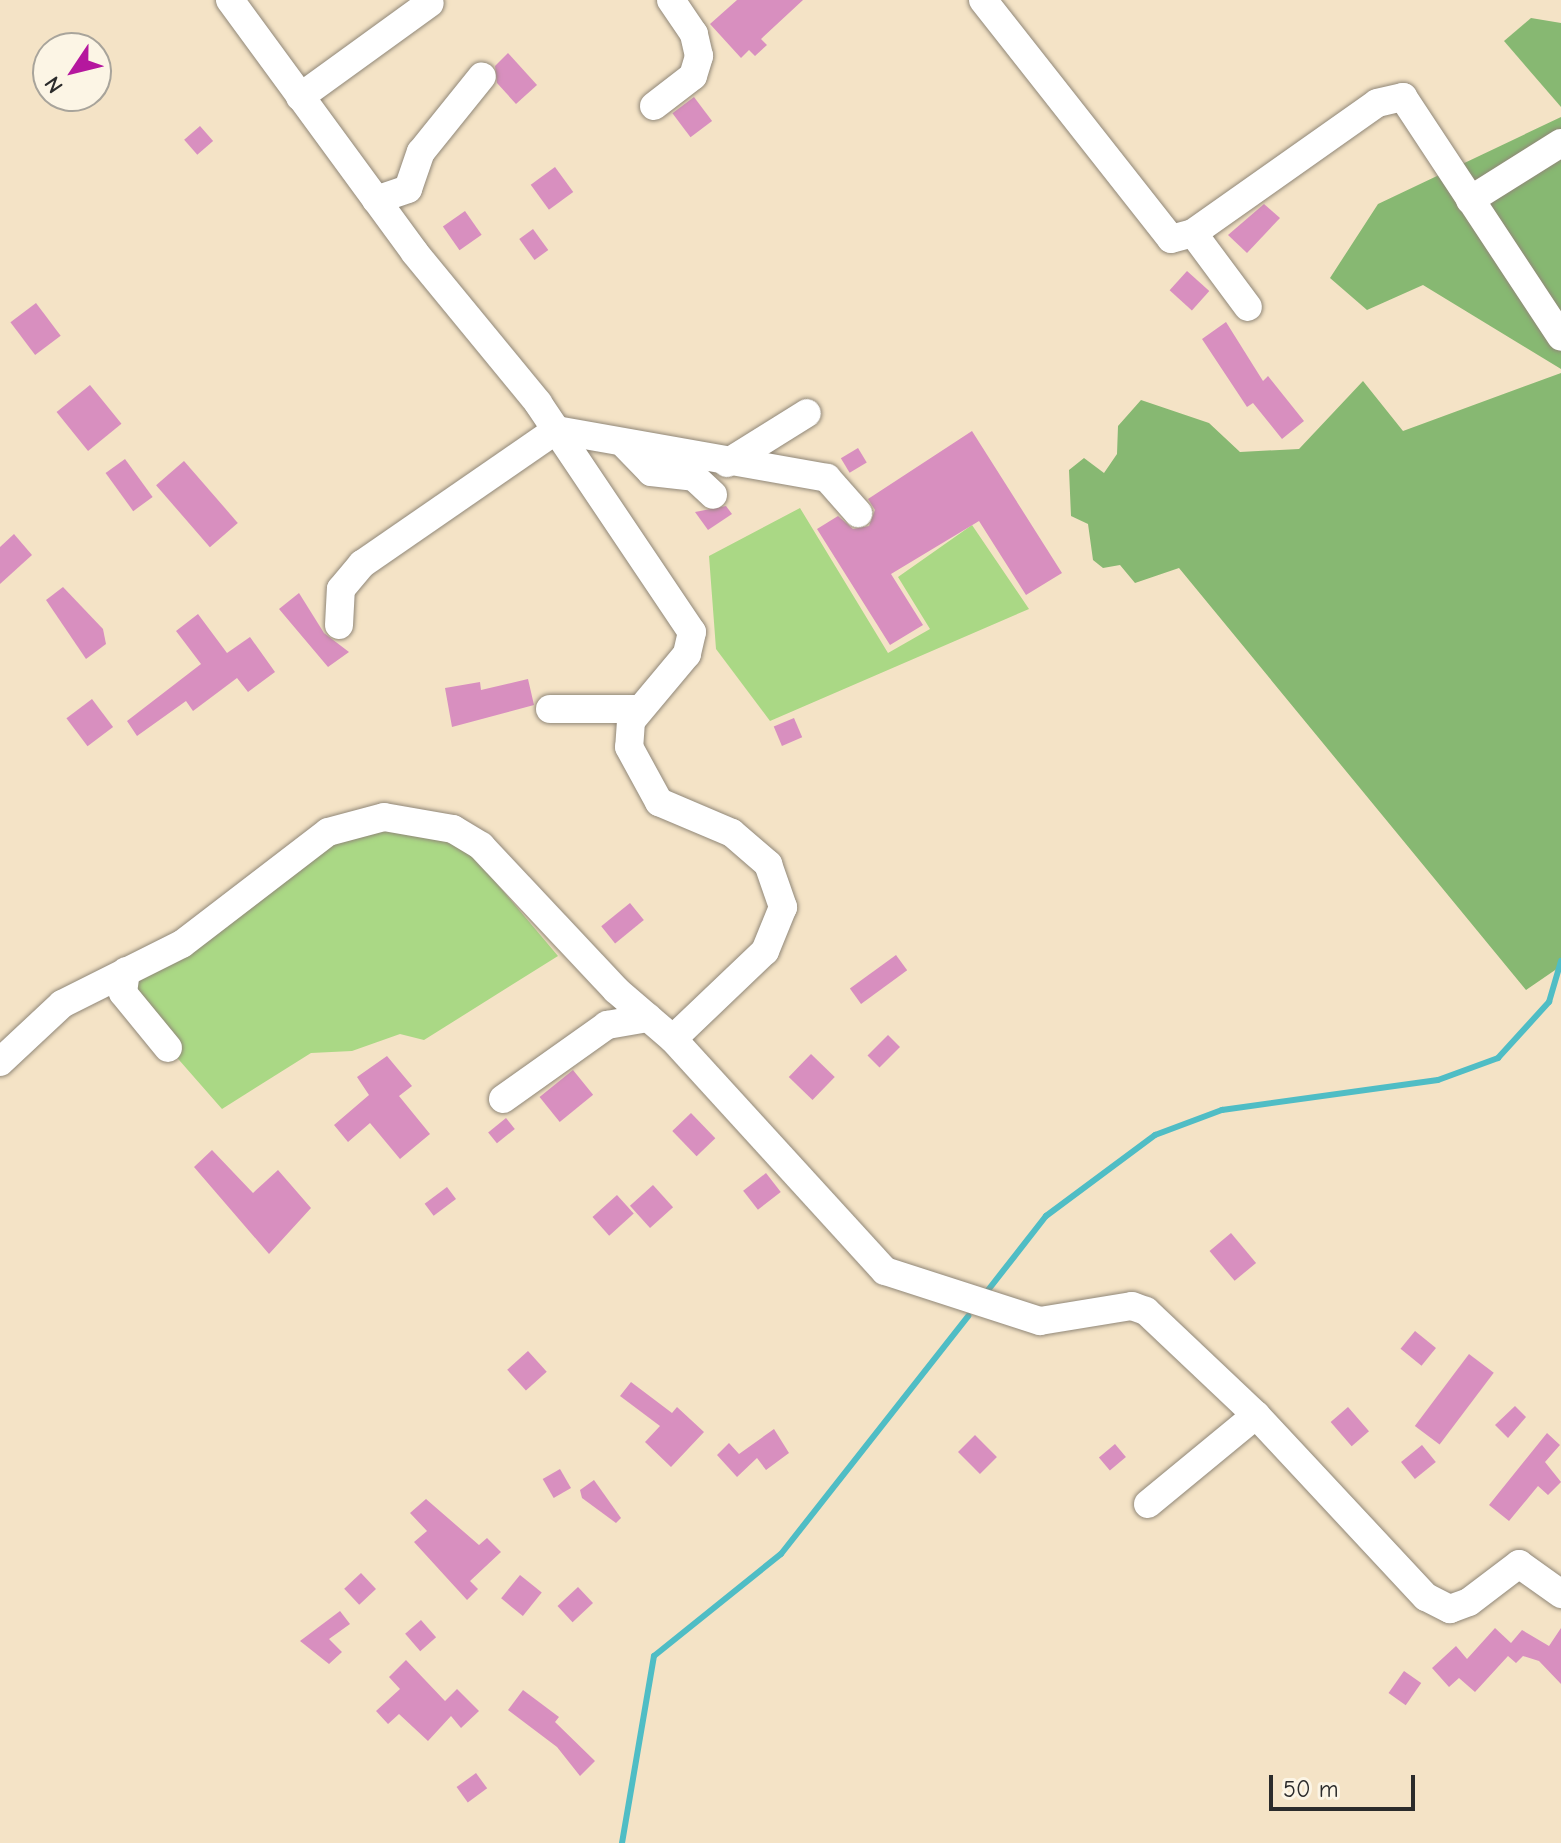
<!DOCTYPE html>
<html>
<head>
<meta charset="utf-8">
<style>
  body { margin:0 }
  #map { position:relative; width:1561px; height:1843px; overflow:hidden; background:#f4e3c6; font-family:"Comic Neue",sans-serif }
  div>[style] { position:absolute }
  .green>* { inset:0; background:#aad885 }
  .forest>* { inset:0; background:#87b872 }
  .stream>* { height:6px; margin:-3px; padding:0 3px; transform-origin:3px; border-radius:3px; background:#4fbdc5 }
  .building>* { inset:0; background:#d88fbf; transform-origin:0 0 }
  .roads { filter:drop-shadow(0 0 2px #908778) drop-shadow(0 0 2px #908778) }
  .minor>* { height:28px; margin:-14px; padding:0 14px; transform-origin:14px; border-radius:14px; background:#fff }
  span { translate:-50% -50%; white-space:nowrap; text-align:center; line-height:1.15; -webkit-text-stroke:6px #fcf5e5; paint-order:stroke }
  .north { position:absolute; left:32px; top:32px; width:80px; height:80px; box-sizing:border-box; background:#fcf5e5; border:2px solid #a8a49b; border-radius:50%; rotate:235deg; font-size:22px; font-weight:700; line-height:32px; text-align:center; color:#2b2b2b }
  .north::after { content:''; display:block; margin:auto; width:28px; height:36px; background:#b5179e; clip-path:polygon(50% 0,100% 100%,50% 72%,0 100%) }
  .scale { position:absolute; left:1269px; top:1775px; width:146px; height:36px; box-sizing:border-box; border:4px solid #2b2b2b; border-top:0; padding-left:10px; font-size:24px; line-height:28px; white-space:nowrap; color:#2b2b2b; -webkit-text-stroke:6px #fcf5e5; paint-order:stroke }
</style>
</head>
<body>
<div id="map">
  <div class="green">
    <div style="clip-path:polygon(800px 508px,888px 653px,930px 629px,898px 577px,972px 525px,1029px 609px,770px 721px,716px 649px,709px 556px)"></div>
    <div style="clip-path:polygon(377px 827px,420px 830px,465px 846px,558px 956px,424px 1040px,400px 1034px,352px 1051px,311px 1053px,222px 1109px,116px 988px,300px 851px)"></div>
  </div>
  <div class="forest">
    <div style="clip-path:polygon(1531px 18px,1561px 23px,1561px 107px,1504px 41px)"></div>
    <div style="clip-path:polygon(1561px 117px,1561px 369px,1423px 285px,1367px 310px,1330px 278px,1378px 204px)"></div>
    <div style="clip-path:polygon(1561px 373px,1561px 966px,1526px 990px,1179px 568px,1135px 583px,1120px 565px,1103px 568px,1093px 560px,1088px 524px,1071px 516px,1069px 470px,1084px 458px,1104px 473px,1117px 454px,1118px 426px,1141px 400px,1209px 423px,1240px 452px,1299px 449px,1363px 381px,1403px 431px)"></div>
  </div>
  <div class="stream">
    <div style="left:985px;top:1294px;width:99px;rotate:-52deg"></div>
    <div style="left:1046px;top:1216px;width:136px;rotate:-36.6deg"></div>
    <div style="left:1155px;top:1135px;width:72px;rotate:-20.5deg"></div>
    <div style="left:1222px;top:1110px;width:218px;rotate:-7.9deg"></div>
    <div style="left:1438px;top:1080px;width:64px;rotate:-20.1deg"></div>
    <div style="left:1498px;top:1058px;width:76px;rotate:-47.7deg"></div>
    <div style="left:1549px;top:1002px;width:43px;rotate:-73.7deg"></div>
    <div style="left:622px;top:1843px;width:190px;rotate:-80.3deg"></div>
    <div style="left:654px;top:1656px;width:163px;rotate:-38.8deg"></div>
    <div style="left:781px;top:1554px;width:303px;rotate:-51.8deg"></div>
  </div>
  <div class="building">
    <div style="clip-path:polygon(737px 0,803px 0,761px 39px,767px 45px,755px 56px,749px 50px,741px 58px,710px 24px)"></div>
    <div style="clip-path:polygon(508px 53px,537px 85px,516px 104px,497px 83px,495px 66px)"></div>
    <div style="left:694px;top:97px;width:30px;height:27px;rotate:53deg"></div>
    <div style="left:200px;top:126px;width:20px;height:21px;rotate:49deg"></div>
    <div style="left:555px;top:167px;width:31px;height:30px;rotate:54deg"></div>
    <div style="clip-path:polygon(1264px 204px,1280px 218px,1247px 253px,1228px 235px)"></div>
    <div style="left:465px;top:211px;width:29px;height:27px;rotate:55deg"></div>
    <div style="left:533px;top:229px;width:26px;height:17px;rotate:54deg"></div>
    <div style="left:1187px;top:271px;width:30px;height:26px;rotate:42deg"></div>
    <div style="left:36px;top:303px;width:41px;height:32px;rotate:53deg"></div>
    <div style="clip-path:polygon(1226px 322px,1263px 381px,1268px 376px,1304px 421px,1282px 439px,1253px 403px,1247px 407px,1202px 339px)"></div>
    <div style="left:90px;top:385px;width:50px;height:43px;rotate:51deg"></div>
    <div style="clip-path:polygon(972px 431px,1062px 573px,1026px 595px,979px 521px,891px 574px,923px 625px,890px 645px,817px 529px,838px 516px,853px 529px,869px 526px,875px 510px,868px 499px)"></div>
    <div style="left:858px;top:448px;width:17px;height:20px;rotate:59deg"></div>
    <div style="left:125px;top:459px;width:47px;height:24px;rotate:54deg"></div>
    <div style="left:184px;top:461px;width:82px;height:37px;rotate:49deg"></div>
    <div style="clip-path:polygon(726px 506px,732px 514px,708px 530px,695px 512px)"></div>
    <div style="clip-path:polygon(14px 534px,32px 555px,0 584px,0 547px)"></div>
    <div style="clip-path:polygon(63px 587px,103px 629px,106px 644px,86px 659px,46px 600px)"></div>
    <div style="clip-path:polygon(299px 593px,324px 633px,349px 652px,328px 667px,279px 609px)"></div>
    <div style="clip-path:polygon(198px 614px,227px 653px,250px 637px,275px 672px,248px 692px,237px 678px,193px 711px,186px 701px,137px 736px,127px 721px,201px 664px,176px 631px)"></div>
    <div style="clip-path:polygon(528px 679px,534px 705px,452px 727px,445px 688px,480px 682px,481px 690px)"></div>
    <div style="left:92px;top:699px;width:35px;height:32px;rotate:53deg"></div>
    <div style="left:794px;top:718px;width:21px;height:22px;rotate:67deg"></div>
    <div style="left:630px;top:903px;width:22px;height:37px;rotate:51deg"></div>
    <div style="left:896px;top:955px;width:19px;height:57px;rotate:54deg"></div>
    <div style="left:888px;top:1035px;width:17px;height:29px;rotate:45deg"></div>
    <div style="left:811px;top:1054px;width:33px;height:32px;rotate:44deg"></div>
    <div style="clip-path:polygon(387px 1056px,412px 1086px,399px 1096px,430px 1134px,400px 1159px,370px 1123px,348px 1142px,334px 1125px,369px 1095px,357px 1077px)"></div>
    <div style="left:573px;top:1070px;width:32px;height:43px;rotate:51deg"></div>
    <div style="left:691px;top:1113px;width:35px;height:26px;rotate:46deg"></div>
    <div style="left:506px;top:1118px;width:14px;height:23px;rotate:51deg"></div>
    <div style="clip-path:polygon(212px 1150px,253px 1193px,278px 1170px,311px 1208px,269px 1254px,194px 1167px)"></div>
    <div style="left:766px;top:1173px;width:24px;height:29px;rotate:52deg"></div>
    <div style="left:653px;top:1185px;width:30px;height:31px;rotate:48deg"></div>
    <div style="left:447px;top:1187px;width:15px;height:28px;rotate:53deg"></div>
    <div style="left:617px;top:1195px;width:25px;height:33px;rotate:48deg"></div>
    <div style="left:1231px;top:1233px;width:39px;height:28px;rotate:50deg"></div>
    <div style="left:1415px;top:1331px;width:27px;height:23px;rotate:39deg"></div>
    <div style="left:528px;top:1351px;width:28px;height:28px;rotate:48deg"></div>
    <div style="left:1469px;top:1354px;width:31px;height:90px;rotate:37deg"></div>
    <div style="clip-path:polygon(631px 1382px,672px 1413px,677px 1407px,704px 1432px,671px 1467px,645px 1442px,660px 1426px,620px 1396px)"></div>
    <div style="clip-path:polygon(1515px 1406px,1526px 1417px,1508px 1438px,1495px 1425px)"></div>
    <div style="left:1348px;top:1407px;width:32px;height:23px;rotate:49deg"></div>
    <div style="clip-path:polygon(774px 1429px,789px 1453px,766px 1470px,757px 1458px,737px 1477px,717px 1455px,729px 1443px,739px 1454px)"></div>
    <div style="clip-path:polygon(1547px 1433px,1560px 1445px,1545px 1462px,1561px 1482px,1548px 1495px,1538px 1486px,1509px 1521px,1489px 1505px)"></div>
    <div style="left:975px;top:1435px;width:31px;height:24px;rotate:45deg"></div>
    <div style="left:1115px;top:1444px;width:17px;height:21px;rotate:50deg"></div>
    <div style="left:1422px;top:1445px;width:22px;height:27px;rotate:51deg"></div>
    <div style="left:560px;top:1469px;width:22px;height:20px;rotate:60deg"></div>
    <div style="clip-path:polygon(594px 1480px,621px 1518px,616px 1523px,582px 1498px,580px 1490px)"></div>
    <div style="clip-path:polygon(426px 1499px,479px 1545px,487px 1538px,501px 1552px,470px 1581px,478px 1589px,467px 1600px,414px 1542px,427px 1531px,410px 1513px)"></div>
    <div style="left:361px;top:1573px;width:22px;height:23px;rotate:47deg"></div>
    <div style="left:520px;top:1575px;width:28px;height:30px;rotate:39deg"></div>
    <div style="left:578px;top:1587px;width:22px;height:28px;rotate:47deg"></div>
    <div style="clip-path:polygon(340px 1611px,350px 1624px,329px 1639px,342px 1652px,329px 1664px,300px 1641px)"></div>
    <div style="left:421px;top:1620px;width:23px;height:21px;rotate:49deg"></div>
    <div style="clip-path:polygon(1495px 1628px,1511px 1643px,1522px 1630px,1549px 1646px,1561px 1628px,1561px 1684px,1539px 1661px,1523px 1656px,1516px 1663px,1508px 1656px,1475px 1692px,1459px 1678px,1449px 1687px,1432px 1668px,1456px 1646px,1467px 1659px)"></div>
    <div style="clip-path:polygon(406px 1660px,445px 1701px,457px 1689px,479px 1711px,461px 1728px,451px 1716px,428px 1741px,399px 1714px,388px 1724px,376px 1711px,400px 1689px,389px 1677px)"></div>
    <div style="left:1404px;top:1671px;width:21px;height:27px;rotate:35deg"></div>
    <div style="clip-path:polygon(523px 1690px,559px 1717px,555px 1722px,595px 1761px,580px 1776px,557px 1747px,508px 1710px)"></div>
    <div style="left:476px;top:1773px;width:19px;height:24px;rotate:54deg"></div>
  </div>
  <div class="roads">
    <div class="minor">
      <div style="left:230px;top:0;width:313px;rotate:53.8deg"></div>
      <div style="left:415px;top:253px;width:194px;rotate:50.6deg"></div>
      <div style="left:538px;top:403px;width:276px;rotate:56.1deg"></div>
      <div style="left:692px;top:632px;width:23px;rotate:103deg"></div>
      <div style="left:687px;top:654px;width:87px;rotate:129.9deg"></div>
      <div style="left:631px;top:721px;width:26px;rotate:94deg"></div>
      <div style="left:629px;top:747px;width:63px;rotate:61.4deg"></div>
      <div style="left:659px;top:802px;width:79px;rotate:23deg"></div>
      <div style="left:732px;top:833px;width:48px;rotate:40.7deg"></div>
      <div style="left:768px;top:864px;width:46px;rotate:70.8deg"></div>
      <div style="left:783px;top:907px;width:48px;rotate:112.2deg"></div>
      <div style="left:765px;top:951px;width:127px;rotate:136.3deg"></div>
      <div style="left:983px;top:0;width:304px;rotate:51.8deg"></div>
      <div style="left:1171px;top:239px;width:23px;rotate:-15deg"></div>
      <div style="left:1193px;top:233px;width:225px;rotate:-35.2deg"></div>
      <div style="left:1377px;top:103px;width:27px;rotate:-13deg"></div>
      <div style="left:1403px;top:97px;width:287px;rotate:56.6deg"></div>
      <div style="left:300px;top:97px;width:160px;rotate:-35.9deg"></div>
      <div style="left:654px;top:106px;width:49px;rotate:-37.6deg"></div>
      <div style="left:693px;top:76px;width:21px;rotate:-73deg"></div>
      <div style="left:699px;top:56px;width:23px;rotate:-103deg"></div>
      <div style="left:694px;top:34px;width:41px;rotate:-124.1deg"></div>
      <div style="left:376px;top:200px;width:34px;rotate:-19deg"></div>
      <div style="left:408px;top:189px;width:39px;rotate:-71deg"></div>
      <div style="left:421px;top:152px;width:97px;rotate:-51.2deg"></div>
      <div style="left:1470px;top:200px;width:107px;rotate:-32.1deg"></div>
      <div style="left:1193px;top:233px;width:92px;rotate:53.4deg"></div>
      <div style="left:626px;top:446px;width:36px;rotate:46deg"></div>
      <div style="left:651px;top:472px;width:43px;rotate:6.6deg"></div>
      <div style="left:694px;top:477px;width:26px;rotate:43deg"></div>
      <div style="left:727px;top:463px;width:94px;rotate:-32deg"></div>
      <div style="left:339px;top:625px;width:36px;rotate:-87deg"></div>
      <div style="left:341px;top:589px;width:33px;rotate:-50deg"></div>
      <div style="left:362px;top:564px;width:236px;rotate:-34.6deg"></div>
      <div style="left:556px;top:430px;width:275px;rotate:10deg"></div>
      <div style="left:827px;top:478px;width:47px;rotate:48.5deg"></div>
      <div style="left:550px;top:709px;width:90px"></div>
      <div style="left:126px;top:971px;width:22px;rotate:98deg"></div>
      <div style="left:123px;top:993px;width:71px;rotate:50.7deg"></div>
      <div style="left:0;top:1062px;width:85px;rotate:-43.1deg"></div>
      <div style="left:62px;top:1004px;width:134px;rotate:-26.6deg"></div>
      <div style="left:182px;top:944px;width:184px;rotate:-37.5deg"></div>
      <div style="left:328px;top:832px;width:58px;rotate:-15deg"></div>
      <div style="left:384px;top:817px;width:70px;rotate:9.9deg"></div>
      <div style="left:453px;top:829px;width:33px;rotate:31deg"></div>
      <div style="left:481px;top:846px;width:197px;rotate:46.8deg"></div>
      <div style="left:616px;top:990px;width:75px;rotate:40.7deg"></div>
      <div style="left:673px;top:1039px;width:314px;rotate:47.6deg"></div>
      <div style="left:885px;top:1271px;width:163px;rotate:17.9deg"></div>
      <div style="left:1040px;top:1321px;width:93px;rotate:-9.3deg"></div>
      <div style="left:1132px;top:1306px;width:15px;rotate:20deg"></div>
      <div style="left:1146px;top:1311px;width:151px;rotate:43.4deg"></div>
      <div style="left:1256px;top:1415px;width:249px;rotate:47deg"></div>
      <div style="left:1426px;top:1597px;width:27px;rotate:27deg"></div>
      <div style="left:1450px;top:1609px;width:20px;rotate:-20deg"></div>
      <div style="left:1469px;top:1602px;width:63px;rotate:-37.2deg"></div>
      <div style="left:1519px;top:1564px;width:52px;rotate:35.5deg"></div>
      <div style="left:503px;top:1099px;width:128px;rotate:-35.4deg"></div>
      <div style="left:607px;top:1025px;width:42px;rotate:-9.7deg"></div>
      <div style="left:1148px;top:1504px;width:140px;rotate:-39.5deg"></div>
    </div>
  </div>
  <div class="north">N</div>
  <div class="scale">50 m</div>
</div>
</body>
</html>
